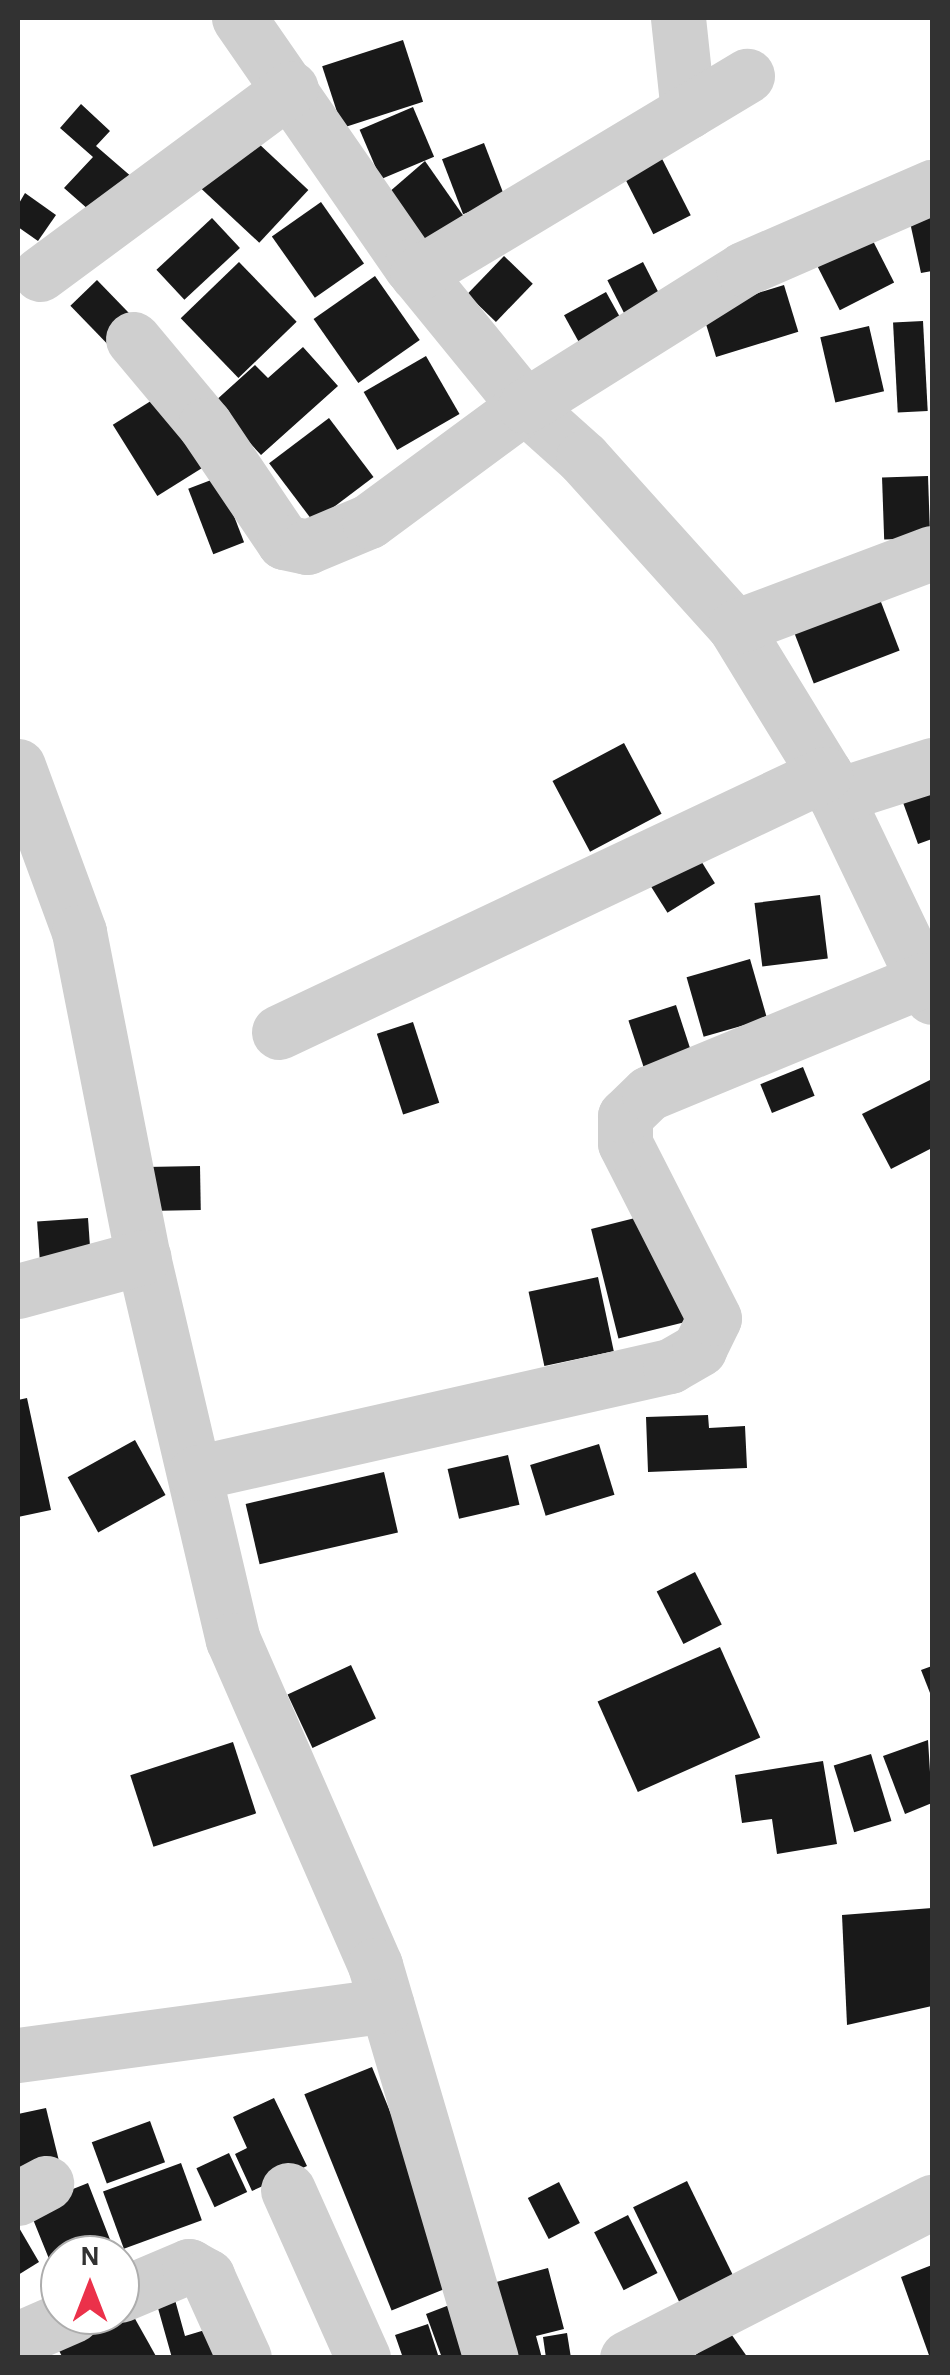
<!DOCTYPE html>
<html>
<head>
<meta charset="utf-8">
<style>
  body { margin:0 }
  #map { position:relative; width:950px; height:2375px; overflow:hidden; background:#fff; font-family:"Alegreya Sans",sans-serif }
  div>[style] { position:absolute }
  .building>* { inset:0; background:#191919; transform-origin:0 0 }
  .minor>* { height:55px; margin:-27.5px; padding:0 27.5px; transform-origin:27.5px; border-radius:27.5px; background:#cfcfcf }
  span { translate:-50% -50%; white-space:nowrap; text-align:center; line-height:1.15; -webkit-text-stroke:10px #fff; paint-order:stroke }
  .frame { position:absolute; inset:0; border:20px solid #323232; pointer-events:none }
  .north { position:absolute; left:40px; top:2235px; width:100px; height:100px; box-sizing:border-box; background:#fff; border:2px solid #adadad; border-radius:50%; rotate:0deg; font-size:28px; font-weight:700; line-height:40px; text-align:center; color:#323232 }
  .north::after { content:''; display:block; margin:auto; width:35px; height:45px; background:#eb314a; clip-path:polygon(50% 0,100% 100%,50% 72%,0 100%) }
</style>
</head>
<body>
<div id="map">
  <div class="building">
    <div style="left:403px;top:40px;width:65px;height:85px;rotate:72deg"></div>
    <div style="clip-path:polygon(81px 104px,110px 131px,96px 146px,133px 178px,97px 217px,64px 188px,93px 157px,60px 128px)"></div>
    <div style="left:413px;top:107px;width:54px;height:58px;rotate:67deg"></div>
    <div style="left:244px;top:130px;width:88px;height:72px;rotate:43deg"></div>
    <div style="left:484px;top:143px;width:59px;height:45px;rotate:69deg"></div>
    <div style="left:654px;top:143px;width:81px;height:42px;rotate:63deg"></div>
    <div style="clip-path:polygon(425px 161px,467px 221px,420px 253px,388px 193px)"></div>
    <div style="clip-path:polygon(25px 193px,56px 215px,38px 241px,18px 227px,18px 205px)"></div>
    <div style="left:321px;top:202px;width:75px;height:60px;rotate:55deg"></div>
    <div style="clip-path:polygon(932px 207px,932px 271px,921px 273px,908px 213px)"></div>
    <div style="left:212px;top:218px;width:41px;height:76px;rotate:47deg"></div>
    <div style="left:871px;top:237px;width:51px;height:61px;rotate:63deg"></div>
    <div style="left:504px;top:256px;width:40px;height:53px;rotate:44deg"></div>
    <div style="left:239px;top:262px;width:83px;height:81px;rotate:46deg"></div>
    <div style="left:643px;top:262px;width:53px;height:40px;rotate:63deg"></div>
    <div style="left:375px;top:276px;width:78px;height:75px;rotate:55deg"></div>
    <div style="left:97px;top:280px;width:54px;height:37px;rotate:46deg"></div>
    <div style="left:784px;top:285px;width:49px;height:86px;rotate:73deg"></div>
    <div style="left:606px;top:292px;width:45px;height:48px;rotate:61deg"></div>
    <div style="left:923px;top:321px;width:90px;height:30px;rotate:87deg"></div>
    <div style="left:869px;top:326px;width:67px;height:50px;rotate:77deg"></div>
    <div style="clip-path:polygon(303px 347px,338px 386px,261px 455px,213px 403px,255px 365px,268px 378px)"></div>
    <div style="left:426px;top:356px;width:67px;height:72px;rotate:60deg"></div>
    <div style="left:162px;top:394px;width:84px;height:58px;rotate:58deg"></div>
    <div style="left:329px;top:418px;width:74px;height:75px;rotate:53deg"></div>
    <div style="left:928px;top:476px;width:62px;height:46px;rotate:88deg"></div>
    <div style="left:219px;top:477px;width:70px;height:33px;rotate:69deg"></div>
    <div style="left:876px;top:589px;width:66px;height:92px;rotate:69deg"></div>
    <div style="left:624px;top:743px;width:80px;height:81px;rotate:62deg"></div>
    <div style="clip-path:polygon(932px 787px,932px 839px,918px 844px,901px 797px)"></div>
    <div style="left:698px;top:856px;width:32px;height:56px;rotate:58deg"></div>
    <div style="left:820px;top:895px;width:64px;height:66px;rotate:83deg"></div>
    <div style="left:750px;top:959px;width:62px;height:66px;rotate:74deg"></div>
    <div style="left:676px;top:1005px;width:49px;height:50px;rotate:72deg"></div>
    <div style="left:413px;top:1022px;width:85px;height:38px;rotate:72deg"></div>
    <div style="left:803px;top:1067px;width:31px;height:46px;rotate:68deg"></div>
    <div style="clip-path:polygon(930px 1080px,932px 1148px,891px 1169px,862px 1114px)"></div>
    <div style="left:200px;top:1166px;width:44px;height:54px;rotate:89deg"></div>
    <div style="left:659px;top:1212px;width:113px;height:70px;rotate:76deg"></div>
    <div style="left:88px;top:1218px;width:40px;height:51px;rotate:86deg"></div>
    <div style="left:598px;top:1277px;width:76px;height:71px;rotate:78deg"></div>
    <div style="clip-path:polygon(27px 1398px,51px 1510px,18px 1517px,18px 1400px)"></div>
    <div style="clip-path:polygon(708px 1415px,709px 1428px,745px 1426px,747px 1468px,648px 1472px,646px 1417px)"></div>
    <div style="left:135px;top:1440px;width:63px;height:77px;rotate:61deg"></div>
    <div style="left:599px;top:1444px;width:53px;height:72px;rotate:73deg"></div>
    <div style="left:508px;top:1455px;width:51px;height:62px;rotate:77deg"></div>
    <div style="left:384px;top:1472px;width:62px;height:142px;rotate:77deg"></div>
    <div style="left:695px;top:1572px;width:59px;height:43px;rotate:63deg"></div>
    <div style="left:720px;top:1647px;width:99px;height:134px;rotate:66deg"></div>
    <div style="left:351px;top:1665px;width:59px;height:70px;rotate:65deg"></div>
    <div style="clip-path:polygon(932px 1666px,932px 1698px,921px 1670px)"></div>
    <div style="clip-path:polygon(928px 1740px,932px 1803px,905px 1814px,883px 1756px)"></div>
    <div style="left:233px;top:1742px;width:75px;height:108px;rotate:72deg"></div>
    <div style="left:871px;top:1754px;width:70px;height:39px;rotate:73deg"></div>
    <div style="clip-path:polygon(823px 1761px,837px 1844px,777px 1854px,772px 1819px,742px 1823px,735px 1775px)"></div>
    <div style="clip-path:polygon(932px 1908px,932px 2006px,847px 2025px,842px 1915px)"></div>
    <div style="left:372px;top:2067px;width:233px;height:73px;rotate:68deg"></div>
    <div style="clip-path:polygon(274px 2098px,307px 2166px,252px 2191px,235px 2154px,247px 2148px,233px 2117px)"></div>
    <div style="clip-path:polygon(46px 2108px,59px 2161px,20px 2170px,18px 2114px)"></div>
    <div style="left:150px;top:2121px;width:44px;height:62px;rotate:70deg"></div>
    <div style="left:229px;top:2153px;width:43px;height:36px;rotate:65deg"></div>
    <div style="left:181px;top:2163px;width:61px;height:83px;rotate:70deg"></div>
    <div style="left:687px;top:2181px;width:114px;height:60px;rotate:64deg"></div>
    <div style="left:559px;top:2182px;width:46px;height:35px;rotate:63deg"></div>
    <div style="clip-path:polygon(88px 2183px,116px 2255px,60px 2255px,60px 2286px,28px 2207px)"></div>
    <div style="left:628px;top:2215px;width:65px;height:38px;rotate:63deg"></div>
    <div style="clip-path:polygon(18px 2226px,39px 2262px,18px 2275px)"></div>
    <div style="clip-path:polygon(932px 2265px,932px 2358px,930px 2358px,901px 2277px)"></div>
    <div style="clip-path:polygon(548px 2268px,564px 2329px,536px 2336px,542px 2358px,508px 2358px,489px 2284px)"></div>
    <div style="clip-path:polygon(172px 2289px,185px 2336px,225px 2324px,235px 2358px,172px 2358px,154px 2294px)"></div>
    <div style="clip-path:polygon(452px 2304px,471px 2358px,442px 2358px,426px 2314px)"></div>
    <div style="clip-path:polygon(129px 2308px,157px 2358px,63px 2358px,58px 2349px)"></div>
    <div style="clip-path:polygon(428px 2324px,439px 2358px,403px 2358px,395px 2335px)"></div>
    <div style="clip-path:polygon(729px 2331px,748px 2358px,691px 2358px)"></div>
    <div style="clip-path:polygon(567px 2333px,571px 2358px,546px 2358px,543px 2337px)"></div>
  </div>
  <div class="minor">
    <div style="left:239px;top:18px;width:302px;rotate:55.3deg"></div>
    <div style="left:411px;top:266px;width:181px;rotate:50.8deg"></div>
    <div style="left:525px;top:406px;width:78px;rotate:41.9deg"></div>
    <div style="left:583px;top:458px;width:227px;rotate:48deg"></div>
    <div style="left:735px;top:627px;width:172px;rotate:58.5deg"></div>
    <div style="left:825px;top:774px;width:247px;rotate:64.4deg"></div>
    <div style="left:678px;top:18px;width:94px;rotate:83.9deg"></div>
    <div style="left:40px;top:274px;width:312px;rotate:-36.5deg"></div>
    <div style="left:417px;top:274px;width:385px;rotate:-31deg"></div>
    <div style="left:133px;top:339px;width:112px;rotate:50.1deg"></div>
    <div style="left:205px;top:425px;width:141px;rotate:56deg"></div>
    <div style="left:284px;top:542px;width:24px;rotate:12deg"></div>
    <div style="left:307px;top:547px;width:67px;rotate:-22.8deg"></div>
    <div style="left:369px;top:521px;width:194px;rotate:-36.4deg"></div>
    <div style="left:525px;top:406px;width:257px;rotate:-32.1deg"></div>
    <div style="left:743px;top:269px;width:206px;rotate:-23.5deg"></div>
    <div style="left:735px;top:627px;width:210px;rotate:-20.6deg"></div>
    <div style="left:18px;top:766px;width:177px;rotate:69.8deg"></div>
    <div style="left:79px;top:932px;width:331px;rotate:78.9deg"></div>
    <div style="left:143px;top:1257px;width:393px;rotate:76.8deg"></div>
    <div style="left:233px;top:1640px;width:355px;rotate:66.4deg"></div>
    <div style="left:375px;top:1965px;width:410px;rotate:73.6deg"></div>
    <div style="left:835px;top:796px;width:102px;rotate:-17.7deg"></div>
    <div style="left:279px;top:1032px;width:604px;rotate:-25.29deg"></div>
    <div style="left:18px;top:1291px;width:130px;rotate:-15.2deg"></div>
    <div style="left:195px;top:1473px;width:487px;rotate:-12.7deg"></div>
    <div style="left:670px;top:1366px;width:34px;rotate:-30deg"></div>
    <div style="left:699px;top:1349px;width:34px;rotate:-64deg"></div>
    <div style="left:714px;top:1318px;width:196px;rotate:-117deg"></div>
    <div style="left:625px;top:1143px;width:27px;rotate:-90deg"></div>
    <div style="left:625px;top:1116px;width:33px;rotate:-44deg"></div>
    <div style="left:649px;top:1093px;width:296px;rotate:-22.4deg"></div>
    <div style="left:18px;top:2055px;width:372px;rotate:-7.7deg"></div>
    <div style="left:288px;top:2190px;width:184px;rotate:65.9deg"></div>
    <div style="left:18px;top:2198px;width:32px;rotate:-28deg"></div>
    <div style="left:120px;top:2295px;width:75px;rotate:-22.8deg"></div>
    <div style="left:189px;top:2266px;width:21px;rotate:29deg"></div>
    <div style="left:207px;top:2276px;width:90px;rotate:65.7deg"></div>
    <div style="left:18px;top:2339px;width:60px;rotate:-23.6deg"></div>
    <div style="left:627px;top:2358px;width:343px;rotate:-27.1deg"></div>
  </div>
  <div class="frame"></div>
  <div class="north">N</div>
</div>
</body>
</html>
